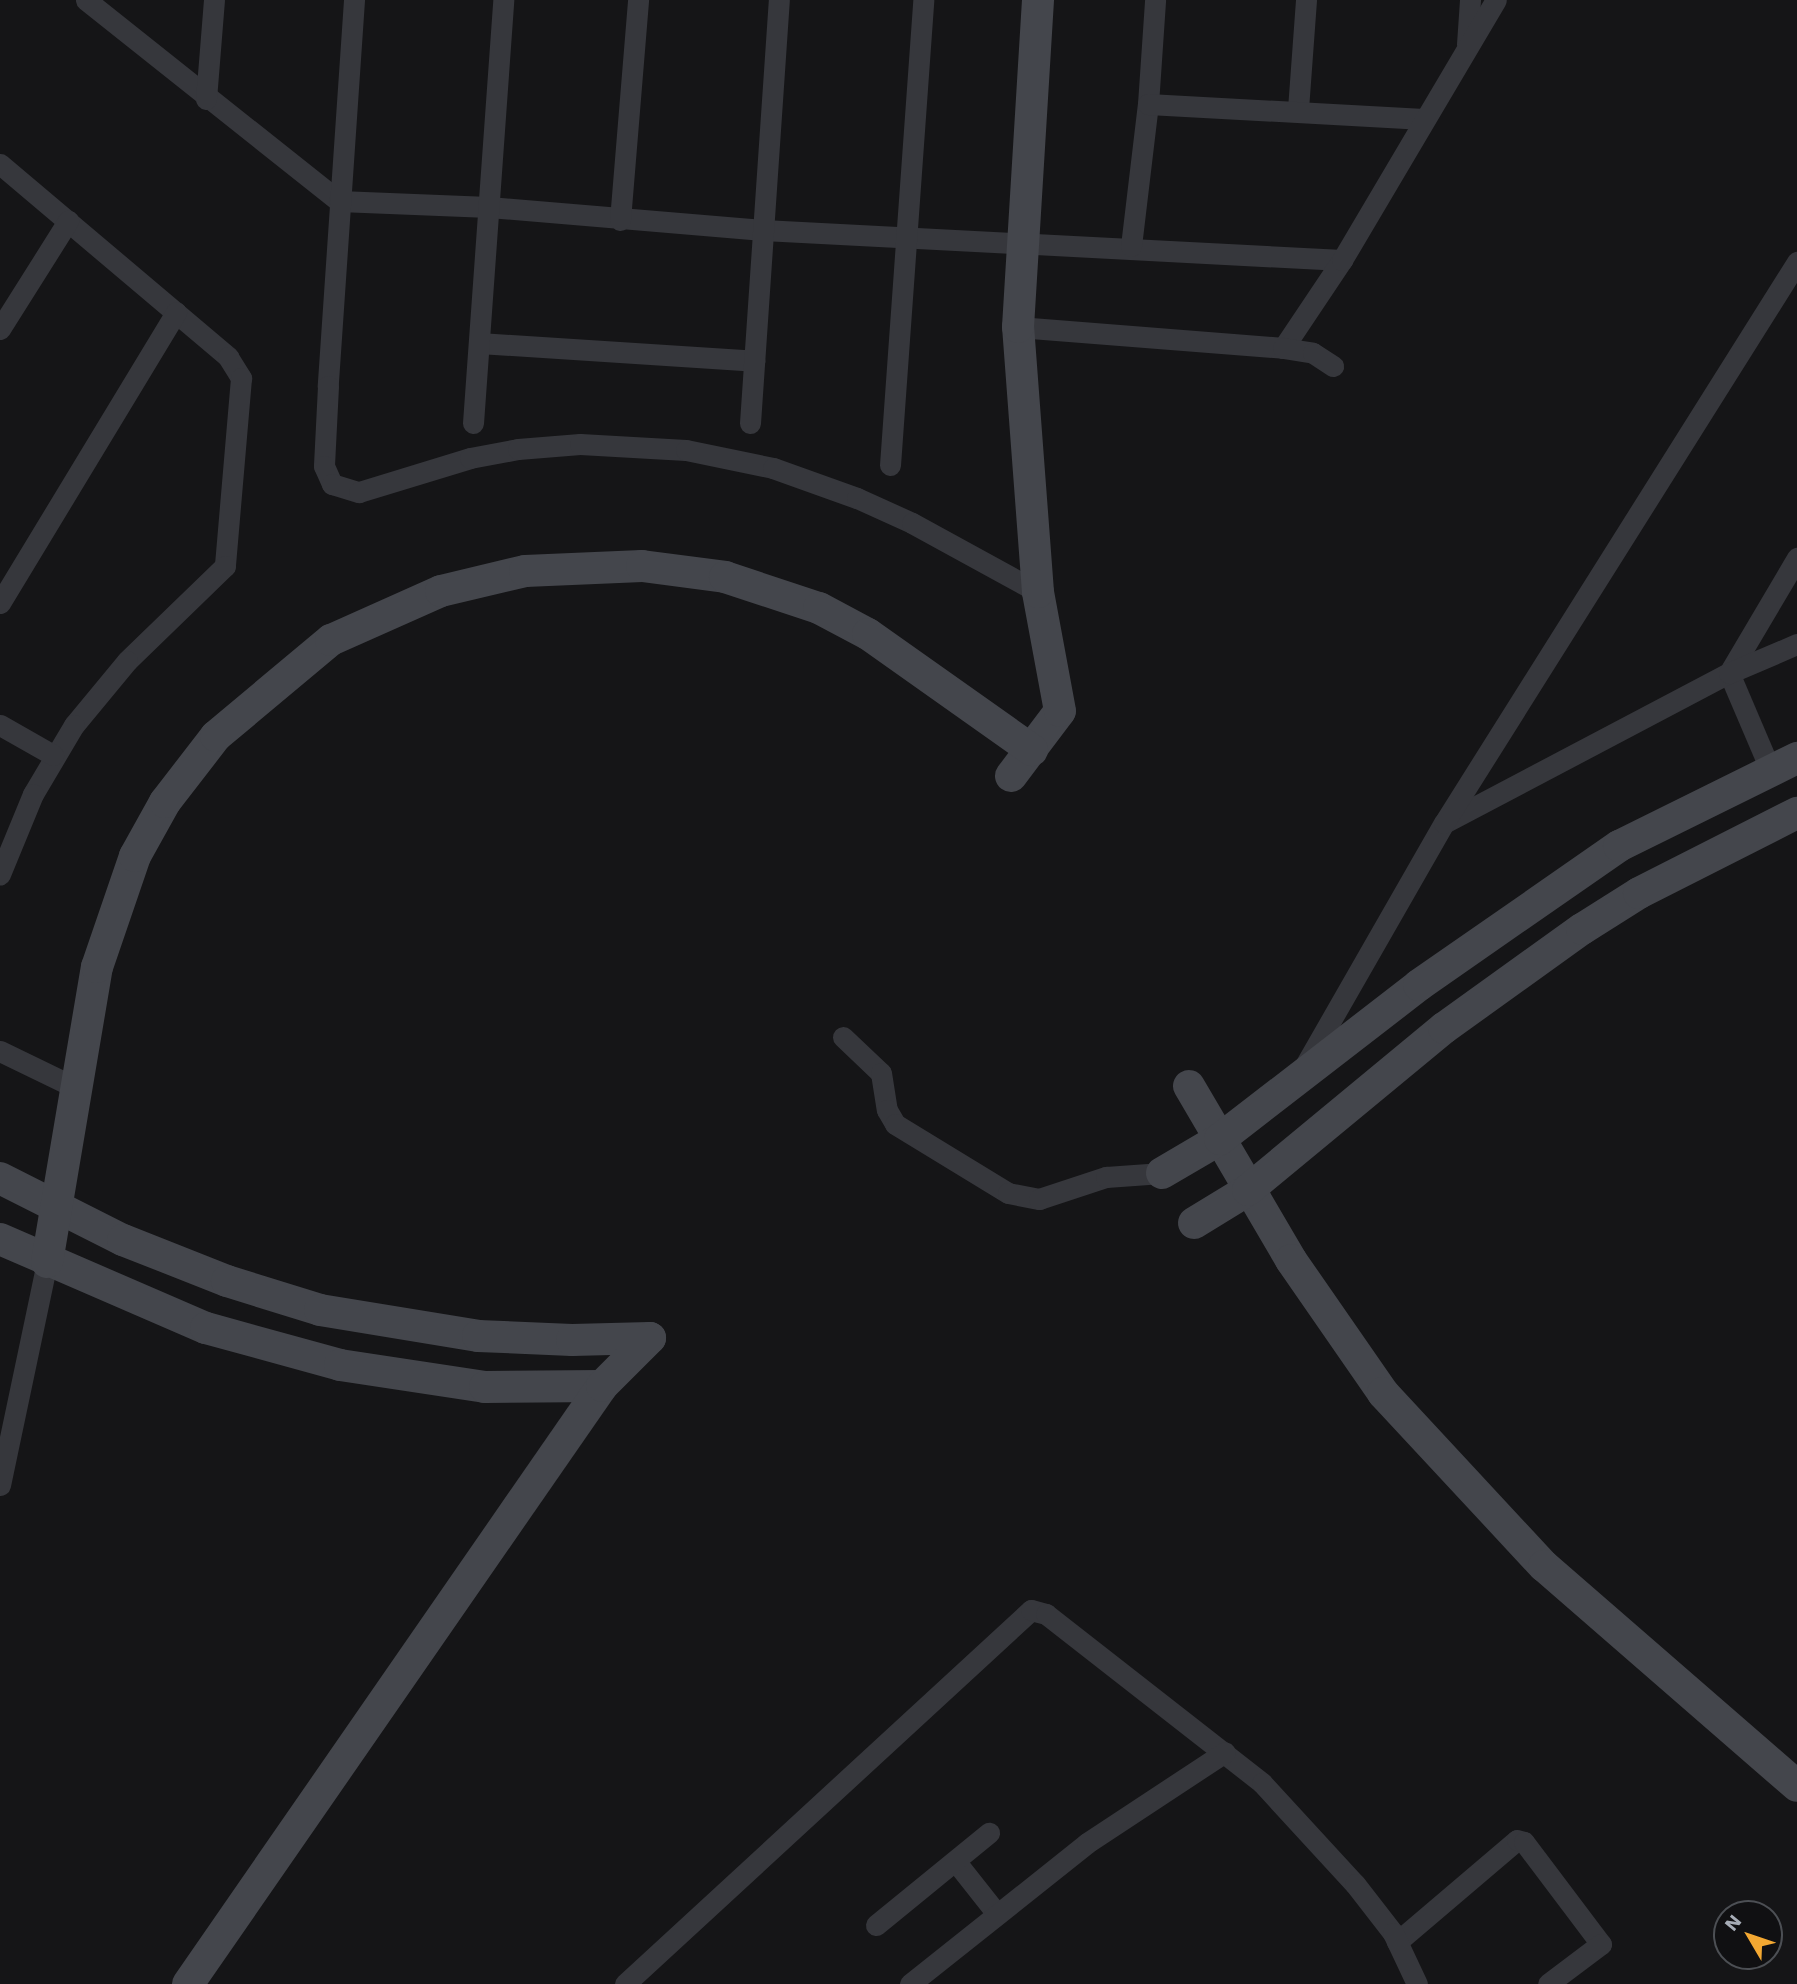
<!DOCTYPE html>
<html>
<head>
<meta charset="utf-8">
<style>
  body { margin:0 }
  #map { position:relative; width:1797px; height:1984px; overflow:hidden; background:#151517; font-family:"Work Sans",sans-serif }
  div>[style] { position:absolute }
  .street>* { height:21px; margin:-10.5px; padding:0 10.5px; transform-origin:10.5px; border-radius:10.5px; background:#36373c }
  .secondary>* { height:32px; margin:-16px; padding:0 16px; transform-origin:16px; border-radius:16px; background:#44464c }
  span { translate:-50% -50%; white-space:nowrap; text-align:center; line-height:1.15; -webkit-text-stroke:5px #101012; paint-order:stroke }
  .north { position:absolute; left:1713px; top:1900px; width:70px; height:70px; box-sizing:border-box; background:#101012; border:2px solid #4c4f54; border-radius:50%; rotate:309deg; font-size:19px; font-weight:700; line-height:28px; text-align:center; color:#a7adb7 }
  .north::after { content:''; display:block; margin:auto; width:24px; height:32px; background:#f3a832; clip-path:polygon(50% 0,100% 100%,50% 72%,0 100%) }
</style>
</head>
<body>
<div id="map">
  <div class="street">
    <div style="left:86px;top:0;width:323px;rotate:38.5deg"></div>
    <div style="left:339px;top:201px;width:150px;rotate:2.3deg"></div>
    <div style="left:489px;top:207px;width:275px;rotate:4.8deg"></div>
    <div style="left:763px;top:230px;width:580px;rotate:2.97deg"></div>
    <div style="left:1342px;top:260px;width:106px;rotate:123.8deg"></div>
    <div style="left:354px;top:0;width:387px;rotate:93.9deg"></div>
    <div style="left:328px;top:386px;width:80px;rotate:92.9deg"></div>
    <div style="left:324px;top:466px;width:20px;rotate:66deg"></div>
    <div style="left:332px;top:484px;width:28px;rotate:17deg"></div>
    <div style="left:359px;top:492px;width:116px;rotate:-17deg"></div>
    <div style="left:470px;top:458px;width:49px;rotate:-10.6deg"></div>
    <div style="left:518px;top:449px;width:62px;rotate:-4.6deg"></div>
    <div style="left:580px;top:444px;width:106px;rotate:3.2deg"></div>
    <div style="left:686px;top:450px;width:89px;rotate:11.7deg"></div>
    <div style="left:773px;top:468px;width:89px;rotate:19.7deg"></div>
    <div style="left:857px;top:498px;width:60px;rotate:24.4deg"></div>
    <div style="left:912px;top:523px;width:144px;rotate:28.7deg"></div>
    <div style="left:1467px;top:44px;width:44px;rotate:-86.1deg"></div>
    <div style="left:206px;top:99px;width:99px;rotate:-85.4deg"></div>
    <div style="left:1148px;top:104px;width:104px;rotate:-86.1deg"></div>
    <div style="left:1298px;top:109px;width:109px;rotate:-85.8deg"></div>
    <div style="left:0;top:164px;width:299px;rotate:40.2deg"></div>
    <div style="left:228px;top:357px;width:25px;rotate:58deg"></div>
    <div style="left:241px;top:378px;width:189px;rotate:94.9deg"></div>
    <div style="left:225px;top:566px;width:136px;rotate:135.9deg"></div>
    <div style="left:127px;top:661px;width:83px;rotate:129.6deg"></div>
    <div style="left:74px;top:725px;width:80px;rotate:120.7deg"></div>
    <div style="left:33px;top:794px;width:87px;rotate:112.4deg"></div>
    <div style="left:620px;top:220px;width:221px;rotate:-85.3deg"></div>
    <div style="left:1131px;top:246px;width:143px;rotate:-83.2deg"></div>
    <div style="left:1148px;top:104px;width:276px;rotate:3.1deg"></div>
    <div style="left:1342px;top:260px;width:302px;rotate:-59.4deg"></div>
    <div style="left:1018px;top:327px;width:266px;rotate:4.5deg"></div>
    <div style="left:1283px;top:348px;width:30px;rotate:9deg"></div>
    <div style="left:1313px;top:353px;width:24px;rotate:33deg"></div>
    <div style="left:0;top:329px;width:128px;rotate:-57.8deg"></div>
    <div style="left:479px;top:343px;width:276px;rotate:3.7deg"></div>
    <div style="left:473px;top:423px;width:424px;rotate:-85.9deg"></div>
    <div style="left:750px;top:423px;width:424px;rotate:-86.1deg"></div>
    <div style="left:890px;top:465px;width:466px;rotate:-85.9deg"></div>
    <div style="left:0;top:603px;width:340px;rotate:-58.8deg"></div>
    <div style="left:0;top:725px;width:61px;rotate:29.5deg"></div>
    <div style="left:1770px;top:769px;width:104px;rotate:-113.1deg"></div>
    <div style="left:1729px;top:673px;width:134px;rotate:-59.4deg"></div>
    <div style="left:1446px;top:822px;width:320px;rotate:-27.8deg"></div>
    <div style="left:1729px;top:673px;width:74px;rotate:-23.1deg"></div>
    <div style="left:843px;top:1037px;width:52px;rotate:43.5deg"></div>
    <div style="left:881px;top:1073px;width:37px;rotate:81deg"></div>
    <div style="left:887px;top:1110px;width:16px;rotate:60deg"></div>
    <div style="left:895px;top:1124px;width:132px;rotate:31.4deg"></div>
    <div style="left:1008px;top:1193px;width:32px;rotate:11deg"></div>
    <div style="left:1039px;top:1199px;width:71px;rotate:-18.2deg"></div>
    <div style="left:1106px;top:1177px;width:56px;rotate:-4.1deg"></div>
    <div style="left:0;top:1051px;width:82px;rotate:25.9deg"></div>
    <div style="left:1303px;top:1069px;width:284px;rotate:-60.2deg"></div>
    <div style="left:1444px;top:823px;width:663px;rotate:-57.82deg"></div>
    <div style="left:0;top:1485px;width:228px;rotate:-78.1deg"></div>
    <div style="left:956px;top:1862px;width:66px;rotate:51.7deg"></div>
    <div style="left:876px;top:1925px;width:146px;rotate:-39.2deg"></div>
    <div style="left:1397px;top:1942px;width:157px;rotate:-40.4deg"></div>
    <div style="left:1517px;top:1840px;width:7px;rotate:16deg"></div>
    <div style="left:1524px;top:1842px;width:128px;rotate:53deg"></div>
    <div style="left:1601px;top:1944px;width:66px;rotate:143deg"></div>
    <div style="left:625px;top:1984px;width:552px;rotate:-42.65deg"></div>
    <div style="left:1031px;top:1610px;width:16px;rotate:15deg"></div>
    <div style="left:1046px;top:1614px;width:274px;rotate:38deg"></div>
    <div style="left:1262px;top:1783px;width:137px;rotate:47.4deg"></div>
    <div style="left:1355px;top:1884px;width:62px;rotate:52.2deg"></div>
    <div style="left:1393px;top:1933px;width:56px;rotate:64.8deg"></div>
    <div style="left:910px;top:1984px;width:226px;rotate:-38.5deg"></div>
    <div style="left:1087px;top:1843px;width:165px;rotate:-33.4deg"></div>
  </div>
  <div class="secondary">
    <div style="left:1011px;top:776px;width:81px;rotate:-53deg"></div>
    <div style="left:1060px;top:711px;width:121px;rotate:-100.5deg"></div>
    <div style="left:1038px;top:592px;width:266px;rotate:-94.3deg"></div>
    <div style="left:1018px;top:327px;width:328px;rotate:-86.5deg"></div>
    <div style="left:1189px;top:1086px;width:202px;rotate:59.6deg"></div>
    <div style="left:1291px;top:1260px;width:162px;rotate:55.3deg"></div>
    <div style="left:1383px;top:1393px;width:236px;rotate:47.1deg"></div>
    <div style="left:1544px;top:1566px;width:335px;rotate:41deg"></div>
    <div style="left:1162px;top:1173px;width:67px;rotate:-30.4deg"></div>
    <div style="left:1220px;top:1139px;width:252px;rotate:-37.7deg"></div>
    <div style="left:1419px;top:985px;width:244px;rotate:-34.8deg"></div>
    <div style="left:1619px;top:846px;width:199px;rotate:-26.3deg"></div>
    <div style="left:0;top:1178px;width:138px;rotate:26.8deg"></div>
    <div style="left:123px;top:1240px;width:112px;rotate:21.5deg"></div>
    <div style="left:227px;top:1281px;width:97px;rotate:17.3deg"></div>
    <div style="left:320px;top:1310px;width:160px;rotate:9.3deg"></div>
    <div style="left:478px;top:1336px;width:94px;rotate:2.4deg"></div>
    <div style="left:572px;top:1340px;width:78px;rotate:-1.5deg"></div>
    <div style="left:1194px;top:1223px;width:63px;rotate:-31.4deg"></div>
    <div style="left:1248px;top:1190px;width:254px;rotate:-39.6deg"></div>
    <div style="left:1444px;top:1028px;width:170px;rotate:-35.7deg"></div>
    <div style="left:1582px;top:929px;width:67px;rotate:-32.3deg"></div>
    <div style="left:1639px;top:893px;width:177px;rotate:-26.9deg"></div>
    <div style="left:0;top:1239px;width:224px;rotate:23.4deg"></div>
    <div style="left:206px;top:1328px;width:139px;rotate:15.4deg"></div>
    <div style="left:340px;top:1365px;width:147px;rotate:8.6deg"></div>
    <div style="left:485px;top:1387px;width:117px;rotate:-0.5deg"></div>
    <div style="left:47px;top:1262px;width:299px;rotate:-80.4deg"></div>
    <div style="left:97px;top:967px;width:117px;rotate:-71.1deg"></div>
    <div style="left:135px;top:856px;width:62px;rotate:-60.9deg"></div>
    <div style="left:165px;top:802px;width:83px;rotate:-52.3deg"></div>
    <div style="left:216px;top:736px;width:150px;rotate:-39.9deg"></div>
    <div style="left:331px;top:640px;width:120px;rotate:-24deg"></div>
    <div style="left:441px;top:591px;width:86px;rotate:-13.4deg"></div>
    <div style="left:525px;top:571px;width:117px;rotate:-2.4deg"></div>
    <div style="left:642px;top:566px;width:84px;rotate:7.5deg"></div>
    <div style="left:725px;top:577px;width:99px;rotate:18.3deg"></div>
    <div style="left:819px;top:608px;width:55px;rotate:28deg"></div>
    <div style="left:868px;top:634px;width:201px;rotate:35.3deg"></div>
    <div style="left:188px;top:1984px;width:727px;rotate:-55.3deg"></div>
    <div style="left:602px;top:1386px;width:68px;rotate:-45deg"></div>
  </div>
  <div class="north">N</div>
</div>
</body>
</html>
